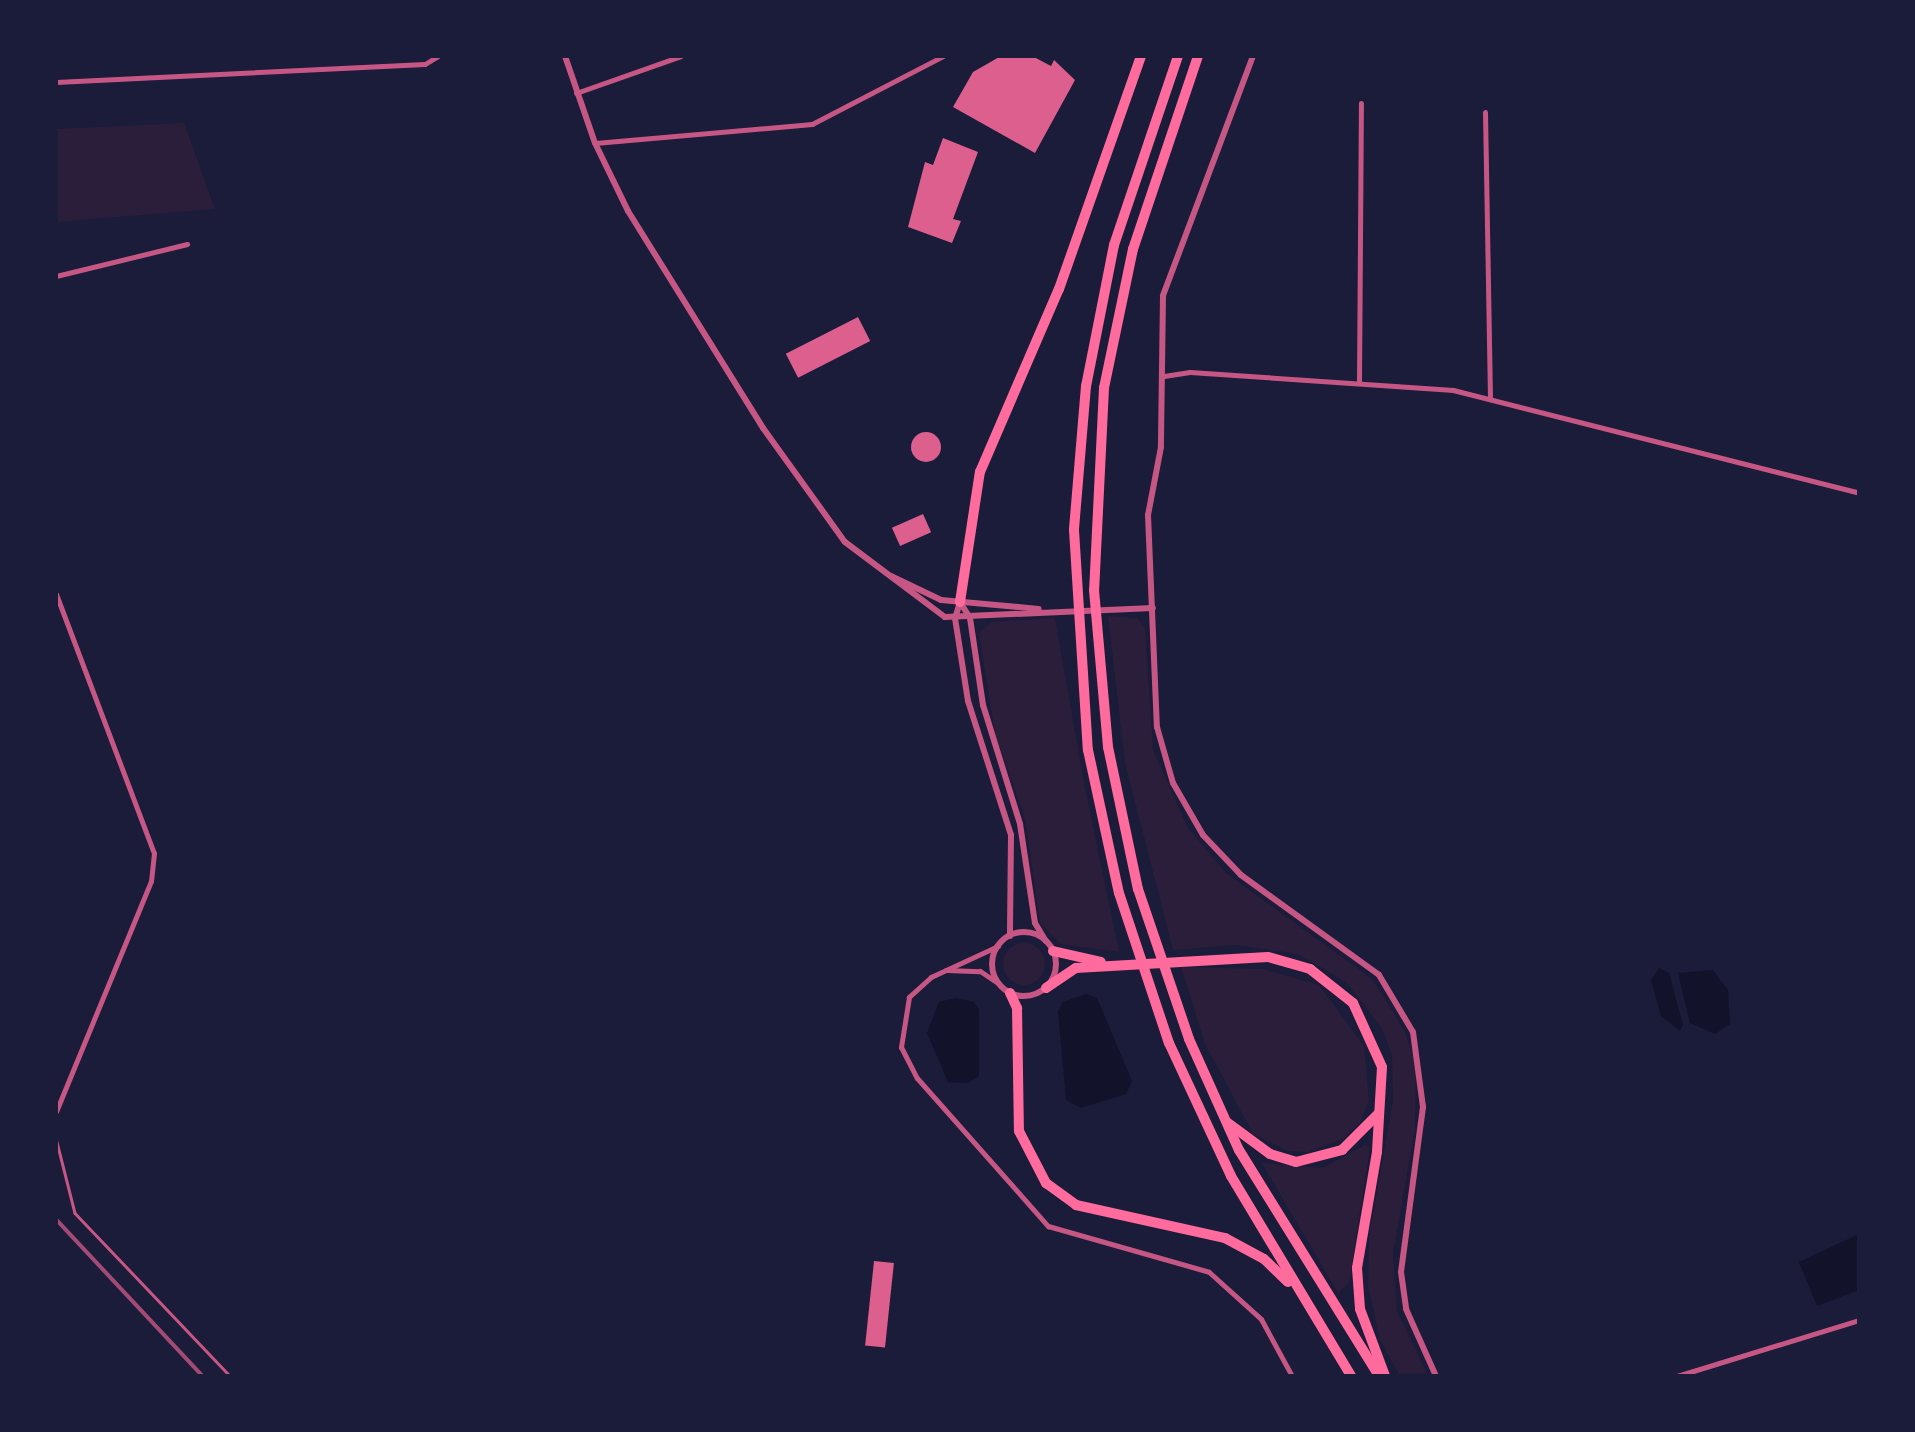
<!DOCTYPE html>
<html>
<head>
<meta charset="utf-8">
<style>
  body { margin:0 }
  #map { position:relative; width:1915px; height:1432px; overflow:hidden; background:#1b1b3a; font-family:"Public Sans",sans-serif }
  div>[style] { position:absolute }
  .green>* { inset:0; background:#2a1e3b }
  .round { border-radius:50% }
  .water>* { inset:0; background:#12122b }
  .building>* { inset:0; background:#dd5f8e; transform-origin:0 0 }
  .service>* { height:2.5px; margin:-1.25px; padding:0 1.25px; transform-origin:1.25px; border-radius:1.25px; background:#c65784 }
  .minor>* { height:5px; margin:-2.5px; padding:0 2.5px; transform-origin:2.5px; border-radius:2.5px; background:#c65784 }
  .tertiary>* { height:6px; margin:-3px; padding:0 3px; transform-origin:3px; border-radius:3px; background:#c65784 }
  .tertiary>.ring { margin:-3px; padding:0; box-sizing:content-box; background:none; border:6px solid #c65784; border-radius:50% }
  .motorway>* { height:10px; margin:-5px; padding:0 5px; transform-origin:5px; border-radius:5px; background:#ff6b9d }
  .rail>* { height:3.5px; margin:-1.75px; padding:0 1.75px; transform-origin:1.75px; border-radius:1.75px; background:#a44b75 }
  span { translate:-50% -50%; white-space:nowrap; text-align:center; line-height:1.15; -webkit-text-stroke:7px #1b1b3a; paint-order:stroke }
  .frame { position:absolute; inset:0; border:58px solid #1b1b3a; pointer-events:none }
</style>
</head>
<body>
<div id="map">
  <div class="green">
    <div style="clip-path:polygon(184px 123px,215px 209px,56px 222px,56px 129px)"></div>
    <div style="clip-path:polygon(1108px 616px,1137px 618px,1145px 628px,1153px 750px,1188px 828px,1226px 873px,1372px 979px,1403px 1028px,1416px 1062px,1415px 1128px,1393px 1254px,1397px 1311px,1428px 1376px,1400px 1376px,1380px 1340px,1368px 1285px,1369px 1236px,1393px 1101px,1392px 1054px,1381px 1027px,1346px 982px,1298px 954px,1236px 945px,1173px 950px,1125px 763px)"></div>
    <div style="clip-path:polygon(1055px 618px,1084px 783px,1119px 952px,1061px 944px,1040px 923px,1025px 818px,995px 733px,979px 633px,991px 622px)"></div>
    <div class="round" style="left:1003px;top:943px;width:42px;height:42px"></div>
    <div style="clip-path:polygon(1181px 967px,1263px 969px,1319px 985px,1364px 1046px,1369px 1100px,1360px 1123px,1344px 1138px,1308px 1152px,1288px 1151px,1253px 1134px,1205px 1044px)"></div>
    <div style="clip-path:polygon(1365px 1145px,1370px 1148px,1349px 1282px,1338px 1293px,1262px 1163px,1323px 1168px)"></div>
  </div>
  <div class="water">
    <div style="clip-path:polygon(1659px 968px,1669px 973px,1683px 1025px,1680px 1031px,1661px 1016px,1651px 980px)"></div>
    <div style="clip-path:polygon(1713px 970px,1728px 990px,1730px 1024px,1715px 1034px,1690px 1023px,1678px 973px)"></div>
    <div style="clip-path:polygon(1086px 994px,1097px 998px,1132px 1081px,1126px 1094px,1081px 1108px,1066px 1100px,1058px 1011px,1063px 1002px)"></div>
    <div style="clip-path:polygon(955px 998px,974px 1002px,979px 1010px,979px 1076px,968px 1083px,948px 1082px,927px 1033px,939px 1002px)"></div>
    <div style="clip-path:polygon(1859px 1234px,1859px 1290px,1817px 1306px,1799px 1262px)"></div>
  </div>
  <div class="building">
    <div style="clip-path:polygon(1001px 56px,1032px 56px,1051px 66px,1054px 60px,1075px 80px,1035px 153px,953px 107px,973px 72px)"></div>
    <div style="clip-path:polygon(943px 138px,978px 152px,953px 219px,961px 221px,952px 243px,908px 227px,925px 162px,933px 165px)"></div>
    <div style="left:858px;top:317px;width:27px;height:81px;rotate:63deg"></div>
    <div class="round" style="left:911px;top:432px;width:30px;height:30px"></div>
    <div style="left:923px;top:514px;width:20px;height:34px;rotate:66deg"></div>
    <div style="left:874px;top:1261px;width:20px;height:85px;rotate:6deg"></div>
  </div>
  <div class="service">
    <div style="left:56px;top:1138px;width:77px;rotate:75.8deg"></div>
    <div style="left:75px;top:1213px;width:225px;rotate:46.4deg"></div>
  </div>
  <div class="minor">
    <div style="left:56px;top:82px;width:369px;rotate:-2.8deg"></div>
    <div style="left:425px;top:64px;width:15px;rotate:-32deg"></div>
    <div style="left:576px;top:93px;width:111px;rotate:-19.4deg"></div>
    <div style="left:1485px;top:112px;width:287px;rotate:89deg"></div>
    <div style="left:595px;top:143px;width:218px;rotate:-5deg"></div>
    <div style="left:812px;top:124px;width:148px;rotate:-27.4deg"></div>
    <div style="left:56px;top:276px;width:135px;rotate:-13.7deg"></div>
    <div style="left:1164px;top:376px;width:26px;rotate:-9deg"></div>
    <div style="left:1190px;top:372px;width:264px;rotate:3.9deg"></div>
    <div style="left:1453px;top:390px;width:419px;rotate:14.2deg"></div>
    <div style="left:1359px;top:381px;width:278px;rotate:-89.6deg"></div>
    <div style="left:56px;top:594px;width:277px;rotate:69.3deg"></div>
    <div style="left:154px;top:853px;width:28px;rotate:96deg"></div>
    <div style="left:151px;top:881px;width:249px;rotate:112.4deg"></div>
    <div style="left:998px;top:946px;width:74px;rotate:155.2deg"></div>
    <div style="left:931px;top:977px;width:30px;rotate:138deg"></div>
    <div style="left:909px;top:997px;width:51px;rotate:99.1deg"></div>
    <div style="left:901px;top:1047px;width:35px;rotate:63deg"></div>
    <div style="left:917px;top:1078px;width:198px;rotate:48.5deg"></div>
    <div style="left:1048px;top:1226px;width:167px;rotate:15.9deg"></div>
    <div style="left:1209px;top:1272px;width:70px;rotate:42.1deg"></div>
    <div style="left:1261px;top:1319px;width:65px;rotate:61.5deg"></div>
    <div style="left:946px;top:970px;width:34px;rotate:2deg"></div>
    <div style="left:980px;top:971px;width:22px;rotate:34deg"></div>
    <div style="left:1677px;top:1376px;width:190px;rotate:-17.1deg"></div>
  </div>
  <div class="tertiary">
    <div style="left:565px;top:56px;width:92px;rotate:71deg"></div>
    <div style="left:595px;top:143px;width:76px;rotate:64.1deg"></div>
    <div style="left:628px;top:211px;width:256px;rotate:58.1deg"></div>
    <div style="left:763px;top:428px;width:140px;rotate:54.3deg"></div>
    <div style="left:845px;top:542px;width:125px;rotate:36.9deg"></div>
    <div style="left:945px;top:617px;width:208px;rotate:-2.5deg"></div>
    <div style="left:1253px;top:56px;width:256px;rotate:110.6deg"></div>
    <div style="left:1163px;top:296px;width:151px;rotate:90.8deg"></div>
    <div style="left:1161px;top:447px;width:69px;rotate:100.8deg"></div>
    <div style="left:1148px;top:515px;width:212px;rotate:87.6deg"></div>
    <div style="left:1157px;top:727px;width:58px;rotate:74.1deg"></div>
    <div style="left:1173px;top:783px;width:60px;rotate:60deg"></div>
    <div style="left:1203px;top:835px;width:55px;rotate:46.5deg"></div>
    <div style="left:1241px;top:875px;width:170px;rotate:35.9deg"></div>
    <div style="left:1379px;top:975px;width:66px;rotate:59.2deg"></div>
    <div style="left:1413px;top:1032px;width:76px;rotate:82.4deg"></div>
    <div style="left:1423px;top:1107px;width:166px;rotate:97.6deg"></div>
    <div style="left:1401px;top:1272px;width:37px;rotate:82deg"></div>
    <div style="left:1406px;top:1309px;width:73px;rotate:65.9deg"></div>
    <div style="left:891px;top:576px;width:55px;rotate:25.6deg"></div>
    <div style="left:941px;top:600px;width:98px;rotate:5.2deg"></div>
    <div style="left:960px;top:602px;width:19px;rotate:58deg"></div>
    <div style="left:970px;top:618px;width:88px;rotate:81.5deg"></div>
    <div style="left:983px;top:705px;width:125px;rotate:72.7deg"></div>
    <div style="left:1020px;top:824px;width:100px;rotate:81.4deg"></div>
    <div style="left:1035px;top:923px;width:21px;rotate:59deg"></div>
    <div style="left:960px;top:602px;width:17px;rotate:107deg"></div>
    <div style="left:955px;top:618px;width:84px;rotate:81.1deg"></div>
    <div style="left:968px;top:701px;width:141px;rotate:72.2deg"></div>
    <div style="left:1011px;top:835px;width:101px;rotate:90.6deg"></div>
    <div class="ring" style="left:992px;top:932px;width:58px;height:58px"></div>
  </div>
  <div class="motorway">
    <div style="left:1178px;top:56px;width:200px;rotate:108.7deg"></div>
    <div style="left:1114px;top:245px;width:144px;rotate:101.2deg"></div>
    <div style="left:1086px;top:386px;width:144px;rotate:94.8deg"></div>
    <div style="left:1074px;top:530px;width:220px;rotate:86.4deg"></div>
    <div style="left:1088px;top:750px;width:146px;rotate:77.8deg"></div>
    <div style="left:1119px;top:893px;width:158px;rotate:71.6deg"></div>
    <div style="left:1169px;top:1043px;width:147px;rotate:65deg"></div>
    <div style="left:1231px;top:1176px;width:233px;rotate:59deg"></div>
    <div style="left:1198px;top:56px;width:204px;rotate:108.6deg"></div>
    <div style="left:1133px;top:249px;width:142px;rotate:101.8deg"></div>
    <div style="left:1104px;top:388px;width:202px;rotate:92.8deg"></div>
    <div style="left:1094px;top:590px;width:158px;rotate:84.9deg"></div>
    <div style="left:1108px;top:747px;width:145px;rotate:78.1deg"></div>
    <div style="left:1138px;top:889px;width:158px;rotate:71.2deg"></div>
    <div style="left:1189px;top:1039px;width:122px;rotate:65.8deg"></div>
    <div style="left:1239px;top:1150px;width:266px;rotate:58.2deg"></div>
    <div style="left:960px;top:602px;width:132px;rotate:-81.3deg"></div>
    <div style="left:980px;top:472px;width:199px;rotate:-66.7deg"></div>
    <div style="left:1059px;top:289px;width:247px;rotate:-70.6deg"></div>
    <div style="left:1053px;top:951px;width:49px;rotate:12.9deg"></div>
    <div style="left:1046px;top:988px;width:36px;rotate:-34deg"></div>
    <div style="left:1076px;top:968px;width:192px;rotate:-3.3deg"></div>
    <div style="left:1268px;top:957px;width:44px;rotate:15.9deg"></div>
    <div style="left:1310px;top:969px;width:55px;rotate:38.3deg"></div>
    <div style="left:1353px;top:1003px;width:70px;rotate:65.6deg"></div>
    <div style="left:1382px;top:1067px;width:85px;rotate:93.4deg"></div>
    <div style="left:1377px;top:1152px;width:118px;rotate:99.8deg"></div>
    <div style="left:1357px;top:1268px;width:41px;rotate:85.8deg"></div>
    <div style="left:1360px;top:1309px;width:72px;rotate:69.5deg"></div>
    <div style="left:1010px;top:993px;width:17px;rotate:65deg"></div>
    <div style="left:1017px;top:1008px;width:123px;rotate:89.1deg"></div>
    <div style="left:1019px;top:1131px;width:59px;rotate:62.6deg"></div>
    <div style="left:1046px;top:1183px;width:37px;rotate:36deg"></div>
    <div style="left:1076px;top:1205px;width:153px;rotate:12.5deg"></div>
    <div style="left:1225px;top:1238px;width:44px;rotate:28.3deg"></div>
    <div style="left:1264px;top:1259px;width:33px;rotate:44deg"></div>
    <div style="left:1228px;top:1123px;width:52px;rotate:36.4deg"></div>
    <div style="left:1270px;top:1154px;width:27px;rotate:17deg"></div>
    <div style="left:1296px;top:1162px;width:48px;rotate:-14.6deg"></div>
    <div style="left:1342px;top:1150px;width:52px;rotate:-45deg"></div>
  </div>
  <div class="rail">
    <div style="left:56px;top:1219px;width:215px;rotate:46.9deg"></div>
  </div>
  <div class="frame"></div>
</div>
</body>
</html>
